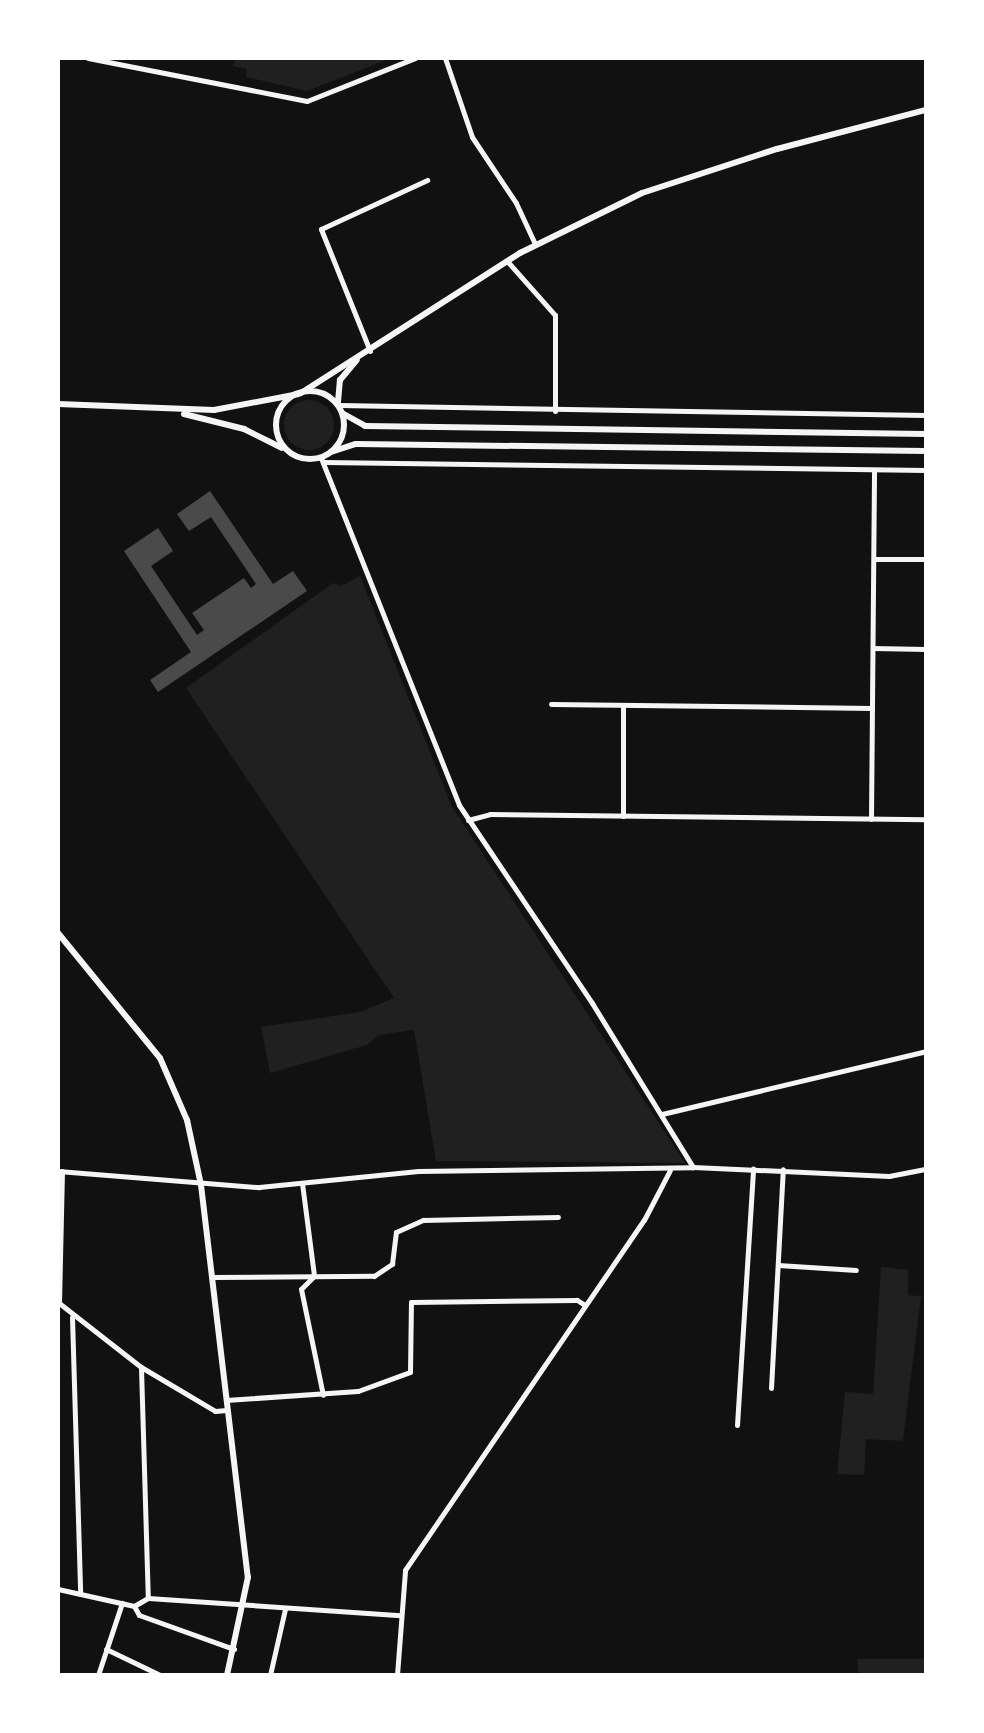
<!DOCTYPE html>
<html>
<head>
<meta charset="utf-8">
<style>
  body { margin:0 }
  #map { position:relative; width:984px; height:1733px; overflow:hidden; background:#111; font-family:Georgia,serif }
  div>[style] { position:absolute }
  .green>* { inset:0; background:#202020; transform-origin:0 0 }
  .round { border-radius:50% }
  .building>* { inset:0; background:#4a4a4a }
  .minor>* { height:5px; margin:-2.5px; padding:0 2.5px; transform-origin:2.5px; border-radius:2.5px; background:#f5f5f5 }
  .tertiary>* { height:6px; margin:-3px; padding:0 3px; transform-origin:3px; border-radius:3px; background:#f5f5f5 }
  .tertiary>.ring { margin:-3px; padding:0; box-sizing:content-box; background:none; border:6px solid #f5f5f5; border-radius:50% }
  span { translate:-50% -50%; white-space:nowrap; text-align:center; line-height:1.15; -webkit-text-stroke:8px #fff; paint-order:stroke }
  .frame { position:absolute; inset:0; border:60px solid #fff; pointer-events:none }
</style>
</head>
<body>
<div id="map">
  <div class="green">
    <div style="clip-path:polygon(235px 58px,391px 58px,307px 91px,246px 77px,247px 69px,233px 66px)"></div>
    <div class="round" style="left:284px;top:400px;width:50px;height:50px"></div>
    <div style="clip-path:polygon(360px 576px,452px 807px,685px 1163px,436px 1161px,414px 1030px,378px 1035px,367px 1045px,270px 1073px,261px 1027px,360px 1012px,394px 998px,186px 688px,333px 583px,341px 586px)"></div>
    <div style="clip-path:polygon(881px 1267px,908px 1270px,908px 1295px,921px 1296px,903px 1441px,866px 1439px,864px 1475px,837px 1474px,845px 1392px,873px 1394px)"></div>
    <div style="left:926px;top:1659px;width:16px;height:68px;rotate:90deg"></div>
  </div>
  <div class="building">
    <div style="clip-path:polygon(210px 491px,273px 584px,293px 571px,307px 591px,158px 692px,150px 680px,191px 652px,124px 551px,158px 528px,173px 551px,151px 566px,197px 635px,204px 630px,192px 613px,244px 578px,251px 588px,256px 584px,211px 517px,189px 531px,177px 514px)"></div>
  </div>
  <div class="minor">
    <div style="left:88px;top:58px;width:223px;rotate:11.1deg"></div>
    <div style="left:307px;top:101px;width:116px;rotate:-21.7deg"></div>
    <div style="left:445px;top:58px;width:83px;rotate:71.1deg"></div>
    <div style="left:472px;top:137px;width:79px;rotate:56.3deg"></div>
    <div style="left:516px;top:203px;width:45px;rotate:65.1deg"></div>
    <div style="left:507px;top:261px;width:72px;rotate:48.4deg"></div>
    <div style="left:555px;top:315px;width:96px;rotate:90deg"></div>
    <div style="left:370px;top:351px;width:131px;rotate:-111.9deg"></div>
    <div style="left:321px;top:229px;width:117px;rotate:-24.8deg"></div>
    <div style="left:339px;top:405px;width:587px;rotate:0.98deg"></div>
    <div style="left:321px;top:458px;width:373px;rotate:68.3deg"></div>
    <div style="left:459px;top:805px;width:239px;rotate:56.1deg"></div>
    <div style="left:592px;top:1003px;width:193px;rotate:58.4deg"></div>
    <div style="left:324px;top:462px;width:602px;rotate:0.76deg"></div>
    <div style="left:874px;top:559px;width:52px"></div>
    <div style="left:873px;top:648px;width:53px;rotate:1.1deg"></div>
    <div style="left:551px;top:704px;width:321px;rotate:0.7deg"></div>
    <div style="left:623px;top:816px;width:110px;rotate:-90deg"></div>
    <div style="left:871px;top:819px;width:349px;rotate:-89.5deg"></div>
    <div style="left:468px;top:820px;width:23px;rotate:-15deg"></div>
    <div style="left:490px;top:814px;width:436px;rotate:0.7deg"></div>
    <div style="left:662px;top:1114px;width:271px;rotate:-13.4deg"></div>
    <div style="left:58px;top:1171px;width:202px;rotate:4.6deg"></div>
    <div style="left:259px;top:1187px;width:160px;rotate:-5.7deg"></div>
    <div style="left:418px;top:1171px;width:275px;rotate:-0.8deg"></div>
    <div style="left:693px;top:1167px;width:196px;rotate:2.6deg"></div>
    <div style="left:889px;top:1176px;width:38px;rotate:-11deg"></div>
    <div style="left:62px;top:1171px;width:132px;rotate:91.3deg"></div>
    <div style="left:59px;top:1303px;width:104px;rotate:38deg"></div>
    <div style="left:141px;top:1367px;width:86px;rotate:30.7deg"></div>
    <div style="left:215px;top:1411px;width:12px;rotate:-5deg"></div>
    <div style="left:302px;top:1183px;width:94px;rotate:82.6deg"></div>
    <div style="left:314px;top:1276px;width:18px;rotate:135deg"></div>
    <div style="left:301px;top:1289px;width:108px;rotate:78.3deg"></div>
    <div style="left:778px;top:1265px;width:78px;rotate:3.7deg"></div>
    <div style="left:212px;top:1277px;width:162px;rotate:-0.4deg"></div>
    <div style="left:374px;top:1276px;width:22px;rotate:-34deg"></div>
    <div style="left:392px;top:1264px;width:32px;rotate:-83deg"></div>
    <div style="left:396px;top:1232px;width:30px;rotate:-24deg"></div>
    <div style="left:423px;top:1220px;width:135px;rotate:-1.3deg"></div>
    <div style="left:72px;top:1317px;width:277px;rotate:88.3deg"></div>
    <div style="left:141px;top:1368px;width:230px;rotate:88.3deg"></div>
    <div style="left:771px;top:1388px;width:219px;rotate:-86.9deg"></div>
    <div style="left:226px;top:1400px;width:132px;rotate:-3.9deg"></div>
    <div style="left:358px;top:1391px;width:55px;rotate:-20.1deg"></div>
    <div style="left:410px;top:1372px;width:70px;rotate:-89.2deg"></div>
    <div style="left:411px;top:1302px;width:166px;rotate:-0.7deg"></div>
    <div style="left:577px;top:1300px;width:9px;rotate:32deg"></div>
    <div style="left:737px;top:1425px;width:257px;rotate:-86.4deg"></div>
    <div style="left:58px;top:1589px;width:78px;rotate:12.6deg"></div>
    <div style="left:134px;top:1606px;width:16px;rotate:-30deg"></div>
    <div style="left:148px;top:1598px;width:253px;rotate:3.9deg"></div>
    <div style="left:134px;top:1606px;width:10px;rotate:61deg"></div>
    <div style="left:139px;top:1615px;width:101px;rotate:19.7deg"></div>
    <div style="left:106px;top:1649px;width:60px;rotate:25.7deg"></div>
    <div style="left:98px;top:1675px;width:76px;rotate:-71.6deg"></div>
    <div style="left:270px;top:1675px;width:68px;rotate:-77.2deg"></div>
    <div style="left:397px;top:1675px;width:105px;rotate:-85.6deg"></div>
    <div style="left:405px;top:1570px;width:424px;rotate:-55.7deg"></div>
    <div style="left:644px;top:1220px;width:56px;rotate:-62.5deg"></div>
  </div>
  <div class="tertiary">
    <div class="ring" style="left:276px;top:391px;width:62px;height:62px"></div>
    <div style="left:301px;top:393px;width:260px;rotate:-32.6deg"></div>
    <div style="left:520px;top:253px;width:136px;rotate:-26.2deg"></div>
    <div style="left:642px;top:193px;width:142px;rotate:-18.1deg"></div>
    <div style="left:777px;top:149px;width:154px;rotate:-14.7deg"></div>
    <div style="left:338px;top:402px;width:22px;rotate:-85deg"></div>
    <div style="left:340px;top:380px;width:26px;rotate:-50deg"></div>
    <div style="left:58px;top:404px;width:156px;rotate:2.2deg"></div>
    <div style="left:214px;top:410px;width:86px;rotate:-10.7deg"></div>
    <div style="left:342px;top:413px;width:26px;rotate:29deg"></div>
    <div style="left:365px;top:426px;width:561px;rotate:0.82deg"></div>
    <div style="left:184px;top:414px;width:62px;rotate:14deg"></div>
    <div style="left:244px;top:429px;width:42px;rotate:26.6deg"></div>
    <div style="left:331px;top:452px;width:26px;rotate:-18deg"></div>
    <div style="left:356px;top:444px;width:570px;rotate:0.7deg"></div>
    <div style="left:58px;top:933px;width:161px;rotate:50.8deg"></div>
    <div style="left:160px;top:1058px;width:68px;rotate:66.5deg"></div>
    <div style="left:187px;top:1120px;width:66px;rotate:77.8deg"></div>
    <div style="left:201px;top:1185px;width:395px;rotate:83.2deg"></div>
    <div style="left:248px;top:1577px;width:100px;rotate:102.1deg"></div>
  </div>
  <div class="frame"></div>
</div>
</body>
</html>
